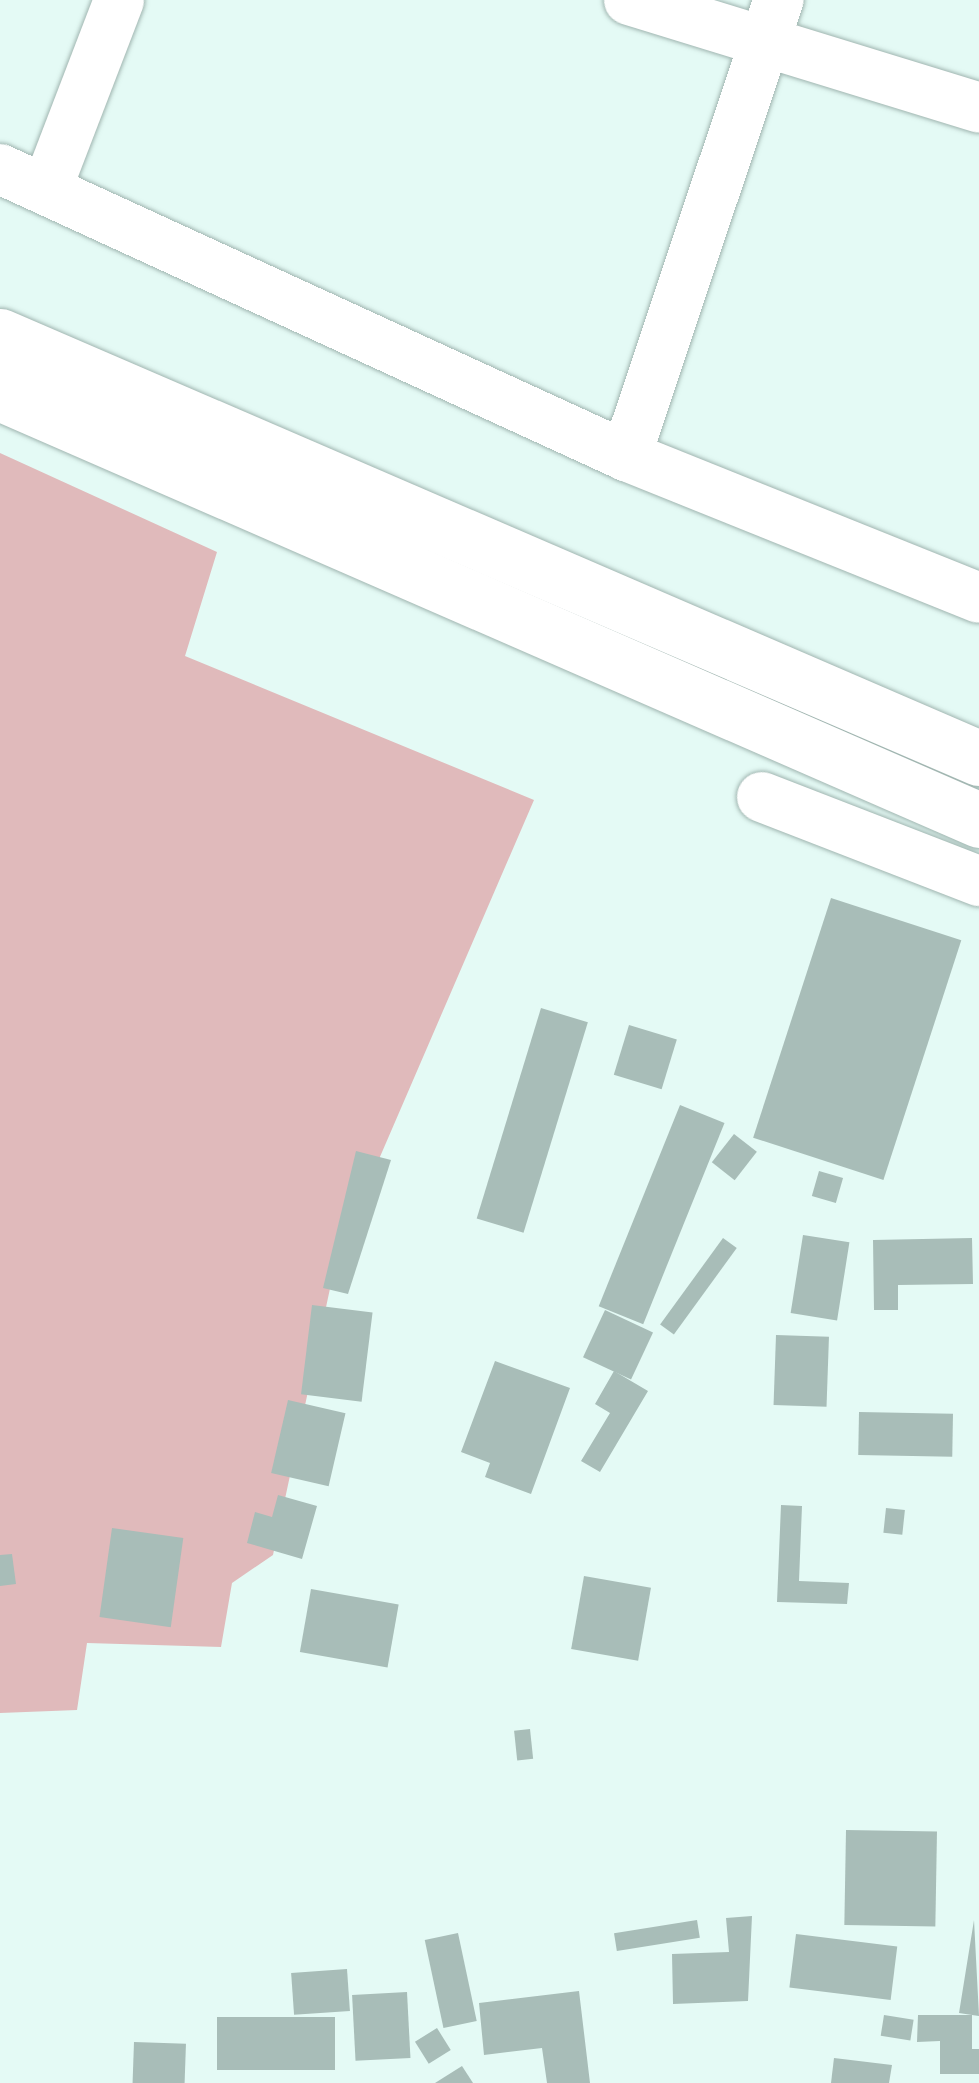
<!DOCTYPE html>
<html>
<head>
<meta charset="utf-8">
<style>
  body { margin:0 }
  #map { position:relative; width:979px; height:2083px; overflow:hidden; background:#e4faf5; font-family:"PT Sans",sans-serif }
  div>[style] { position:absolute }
  .green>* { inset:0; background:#e0babb }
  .building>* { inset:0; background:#a8bdb8; transform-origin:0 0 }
  .roads { filter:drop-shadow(0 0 2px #a0b5b0) drop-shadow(0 0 2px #a0b5b0) }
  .minor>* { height:50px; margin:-25px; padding:0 25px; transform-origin:25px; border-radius:25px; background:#fff }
  .highway>* { height:55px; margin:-27.5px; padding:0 27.5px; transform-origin:27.5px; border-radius:27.5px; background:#fff }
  span { translate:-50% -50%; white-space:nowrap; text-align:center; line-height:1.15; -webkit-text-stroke:9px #e4faf5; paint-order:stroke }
</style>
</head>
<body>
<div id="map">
  <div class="green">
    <div style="clip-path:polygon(0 453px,217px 552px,185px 656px,534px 800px,373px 1173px,356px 1167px,273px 1555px,232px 1583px,221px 1647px,87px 1643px,77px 1710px,0 1713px)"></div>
  </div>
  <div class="building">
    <div style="left:831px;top:898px;width:137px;height:252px;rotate:18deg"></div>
    <div style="left:541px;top:1008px;width:49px;height:220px;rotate:17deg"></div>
    <div style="left:629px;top:1025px;width:50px;height:52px;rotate:17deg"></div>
    <div style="left:680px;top:1105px;width:48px;height:217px;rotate:22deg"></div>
    <div style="left:734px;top:1134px;width:29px;height:36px;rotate:38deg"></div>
    <div style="clip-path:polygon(356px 1151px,391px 1160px,348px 1294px,323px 1288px)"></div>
    <div style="left:819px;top:1171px;width:25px;height:26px;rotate:16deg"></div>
    <div style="left:803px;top:1235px;width:47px;height:79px;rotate:9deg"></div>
    <div style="left:723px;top:1238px;width:17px;height:107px;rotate:36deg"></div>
    <div style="clip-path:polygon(972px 1238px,973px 1284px,898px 1285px,898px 1310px,874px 1310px,873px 1240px)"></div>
    <div style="left:312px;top:1305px;width:61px;height:90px;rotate:7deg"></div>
    <div style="left:605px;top:1310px;width:53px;height:52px;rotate:25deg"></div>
    <div style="left:776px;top:1335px;width:53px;height:70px;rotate:2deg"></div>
    <div style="clip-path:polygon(495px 1361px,570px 1388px,531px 1494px,485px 1477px,490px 1463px,461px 1452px)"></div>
    <div style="clip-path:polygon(614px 1371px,648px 1391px,600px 1472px,581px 1461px,610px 1413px,595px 1404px)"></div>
    <div style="left:288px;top:1400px;width:59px;height:75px;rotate:13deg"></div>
    <div style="left:859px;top:1412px;width:94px;height:43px;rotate:1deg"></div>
    <div style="clip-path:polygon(278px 1495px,317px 1506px,302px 1559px,247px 1543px,255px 1512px,272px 1517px)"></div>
    <div style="clip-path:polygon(781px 1505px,802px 1506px,799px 1581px,849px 1583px,847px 1604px,777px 1602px)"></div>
    <div style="left:886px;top:1508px;width:19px;height:25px;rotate:6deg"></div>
    <div style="left:112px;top:1528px;width:72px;height:90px;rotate:8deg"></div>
    <div style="clip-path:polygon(12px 1554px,16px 1584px,0 1586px,0 1555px)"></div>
    <div style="left:584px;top:1576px;width:68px;height:74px;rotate:10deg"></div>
    <div style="left:311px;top:1589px;width:89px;height:64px;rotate:10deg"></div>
    <div style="left:530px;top:1729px;width:30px;height:16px;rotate:84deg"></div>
    <div style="left:846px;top:1830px;width:91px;height:95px;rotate:1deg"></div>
    <div style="clip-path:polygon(752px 1916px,748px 2001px,673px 2004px,672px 1954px,729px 1952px,726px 1918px)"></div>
    <div style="left:697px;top:1920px;width:18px;height:84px;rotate:81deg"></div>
    <div style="clip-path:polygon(974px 1920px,979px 2016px,972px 2015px,972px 2049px,979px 2049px,979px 2074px,940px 2074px,940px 2041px,917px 2042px,918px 2015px,972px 2015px,959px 2013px)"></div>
    <div style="left:458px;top:1933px;width:90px;height:34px;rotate:78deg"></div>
    <div style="left:796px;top:1934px;width:102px;height:54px;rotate:7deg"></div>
    <div style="left:347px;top:1969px;width:42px;height:56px;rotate:86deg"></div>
    <div style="clip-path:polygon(579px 1991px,590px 2083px,547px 2083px,542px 2048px,484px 2055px,479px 2003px)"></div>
    <div style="left:407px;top:1992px;width:66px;height:55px;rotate:87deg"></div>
    <div style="left:884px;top:2015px;width:30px;height:21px;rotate:9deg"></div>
    <div style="left:217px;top:2017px;width:118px;height:53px"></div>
    <div style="left:437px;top:2028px;width:26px;height:26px;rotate:58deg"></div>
    <div style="left:134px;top:2042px;width:52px;height:41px;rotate:2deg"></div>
    <div style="clip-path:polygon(834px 2058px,892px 2065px,889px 2083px,831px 2083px)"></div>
    <div style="clip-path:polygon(462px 2066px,473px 2083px,435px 2083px)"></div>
  </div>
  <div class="roads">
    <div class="minor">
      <div style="left:629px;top:0;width:366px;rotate:17.1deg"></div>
      <div style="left:0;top:169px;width:689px;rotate:24.63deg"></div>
      <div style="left:626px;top:456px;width:380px;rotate:21.9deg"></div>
      <div style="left:47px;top:188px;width:201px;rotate:-69deg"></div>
      <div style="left:626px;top:456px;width:481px;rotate:-71.5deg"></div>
      <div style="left:762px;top:797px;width:233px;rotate:21.2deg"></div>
    </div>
    <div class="highway">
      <div style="left:0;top:336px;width:1066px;rotate:23.32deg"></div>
      <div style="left:0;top:393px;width:1068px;rotate:23.56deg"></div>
    </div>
  </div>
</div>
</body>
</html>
